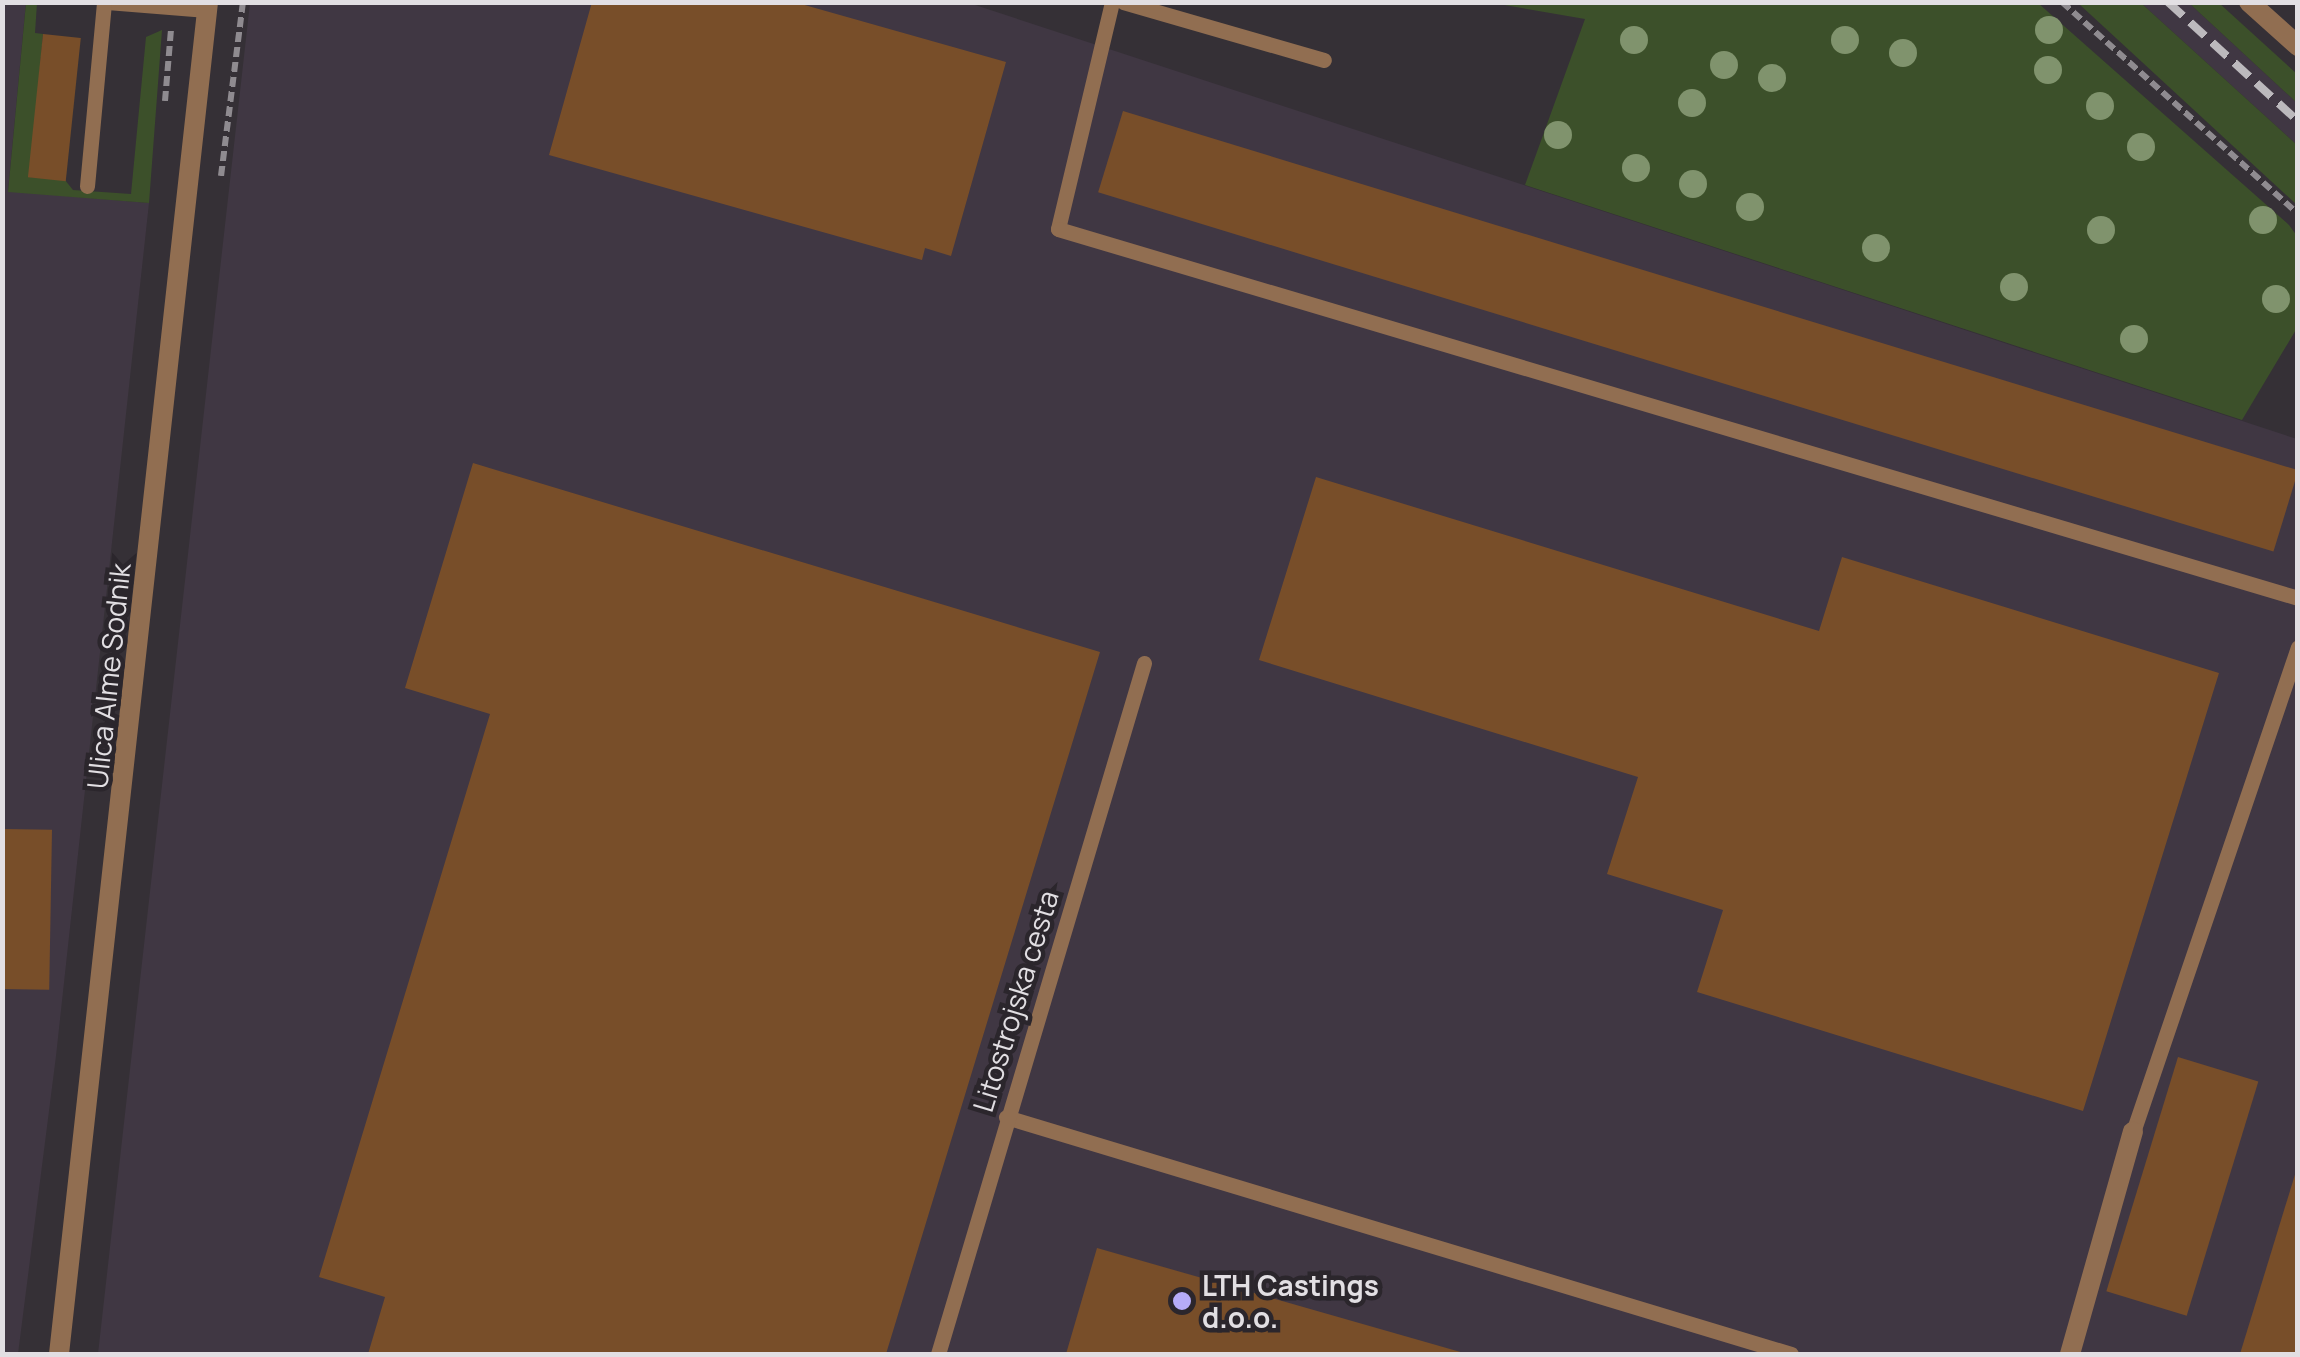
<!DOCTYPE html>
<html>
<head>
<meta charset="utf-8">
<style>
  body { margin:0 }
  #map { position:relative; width:2300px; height:1357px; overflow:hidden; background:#353036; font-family:Manrope,sans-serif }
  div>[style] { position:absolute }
  .built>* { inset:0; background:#403743 }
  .green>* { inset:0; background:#3c502a }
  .building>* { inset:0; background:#784e29; transform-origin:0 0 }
  .path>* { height:6px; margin-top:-3px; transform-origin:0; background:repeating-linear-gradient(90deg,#8f8b90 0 10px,transparent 0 15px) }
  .service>* { height:15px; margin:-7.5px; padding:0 7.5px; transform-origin:7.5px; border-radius:7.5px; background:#916e51 }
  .minor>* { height:20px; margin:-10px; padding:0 10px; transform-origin:10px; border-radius:10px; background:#916e51 }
  .tertiary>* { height:20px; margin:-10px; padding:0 10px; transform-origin:10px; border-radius:10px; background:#916e51 }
  .rail>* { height:8px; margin-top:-4px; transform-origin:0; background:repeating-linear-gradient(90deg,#bcb9bd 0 20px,transparent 0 30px) }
  .trees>* { width:28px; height:28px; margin:-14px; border-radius:50%; background:#80936d }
  .dots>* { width:28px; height:28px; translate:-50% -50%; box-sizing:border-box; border:5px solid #2b262c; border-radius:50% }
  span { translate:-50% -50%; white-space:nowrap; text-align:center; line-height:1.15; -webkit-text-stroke:9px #2b262c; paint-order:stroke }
  .street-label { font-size:28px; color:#e2dfe3 }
  .poi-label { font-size:28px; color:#e2dfe3; font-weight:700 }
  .left { translate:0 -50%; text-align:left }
  .frame { position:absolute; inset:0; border:5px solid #e2dfe3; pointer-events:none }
</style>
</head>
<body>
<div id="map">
  <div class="built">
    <div style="clip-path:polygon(26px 2px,8px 191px,149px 203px,56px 1056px,18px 1354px,3px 1354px,2px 3px)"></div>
    <div style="clip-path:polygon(250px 3px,969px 3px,2297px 439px,2297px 1354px,98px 1354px)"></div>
    <div style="clip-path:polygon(2141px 3px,2189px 3px,2297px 103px,2297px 145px)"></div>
  </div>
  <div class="green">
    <div style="clip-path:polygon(26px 3px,37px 3px,35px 33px,43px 34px,30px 177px,65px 180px,73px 190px,131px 194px,146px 37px,162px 30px,149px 203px,8px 192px)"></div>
    <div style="clip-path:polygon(1493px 3px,2038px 3px,2289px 225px,2297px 236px,2297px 328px,2242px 420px,1525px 185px,1585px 19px)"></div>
    <div style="clip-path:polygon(2078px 3px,2141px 3px,2297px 145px,2297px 205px)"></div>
    <div style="clip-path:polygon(2189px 3px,2219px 3px,2297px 74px,2297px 103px)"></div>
  </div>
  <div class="building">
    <div style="clip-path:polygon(592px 2px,794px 2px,1006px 62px,951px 256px,925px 248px,922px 260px,549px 155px)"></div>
    <div style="left:43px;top:34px;width:38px;height:144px;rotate:6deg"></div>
    <div style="left:1123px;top:111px;width:1229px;height:85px;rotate:17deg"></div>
    <div style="clip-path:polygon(473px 463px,1100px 652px,886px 1354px,368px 1354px,385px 1297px,319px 1277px,490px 714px,405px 688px)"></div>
    <div style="clip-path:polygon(1316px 477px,1819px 631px,1842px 557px,2219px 673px,2083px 1111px,1697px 992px,1723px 910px,1607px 874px,1638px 777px,1259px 660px)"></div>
    <div style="left:2px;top:829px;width:50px;height:160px;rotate:1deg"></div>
    <div style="left:2178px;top:1057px;width:84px;height:245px;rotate:17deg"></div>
    <div style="clip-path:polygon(2298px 1168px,2298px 1354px,2240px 1354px,2297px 1168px)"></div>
    <div style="clip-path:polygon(1097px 1248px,1464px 1353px,1464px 1354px,1066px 1354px)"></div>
  </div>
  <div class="path">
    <div style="left:2062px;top:2px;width:317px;rotate:41.9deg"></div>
    <div style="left:165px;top:101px;width:72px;rotate:-85.2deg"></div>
    <div style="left:221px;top:176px;width:175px;rotate:-82.8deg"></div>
  </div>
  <div class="service">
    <div style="left:107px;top:2px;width:100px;rotate:4.6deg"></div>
    <div style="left:1112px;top:2px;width:233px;rotate:103.4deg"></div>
    <div style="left:1058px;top:229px;width:1294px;rotate:16.57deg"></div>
    <div style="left:1123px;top:2px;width:209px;rotate:16.1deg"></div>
    <div style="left:87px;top:186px;width:185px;rotate:-84.7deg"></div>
    <div style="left:1006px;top:1117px;width:820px;rotate:16.8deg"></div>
    <div style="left:2133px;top:1132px;width:512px;rotate:-71.21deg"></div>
    <div style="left:938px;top:1354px;width:721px;rotate:-73.4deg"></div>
  </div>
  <div class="minor">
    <div style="left:59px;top:1354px;width:1360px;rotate:-83.71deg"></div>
    <div style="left:2070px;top:1354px;width:231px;rotate:-74.2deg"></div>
  </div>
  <div class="tertiary">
    <div style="left:2249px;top:2px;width:66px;rotate:41.9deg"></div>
  </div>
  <div class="rail">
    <div style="left:2168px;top:2px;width:176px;rotate:42.5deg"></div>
  </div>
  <div class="trees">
    <div style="left:2049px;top:30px"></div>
    <div style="left:1634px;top:40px"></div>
    <div style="left:1845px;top:40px"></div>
    <div style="left:1903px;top:53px"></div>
    <div style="left:1724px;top:65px"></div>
    <div style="left:2048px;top:70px"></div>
    <div style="left:1772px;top:78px"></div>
    <div style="left:1692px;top:103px"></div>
    <div style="left:2100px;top:106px"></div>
    <div style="left:1558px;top:135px"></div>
    <div style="left:2141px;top:147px"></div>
    <div style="left:1636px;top:168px"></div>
    <div style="left:1693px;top:184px"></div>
    <div style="left:1750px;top:207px"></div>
    <div style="left:2263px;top:220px"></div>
    <div style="left:2101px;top:230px"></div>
    <div style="left:1876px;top:248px"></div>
    <div style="left:2014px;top:287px"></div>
    <div style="left:2276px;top:299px"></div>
    <div style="left:2134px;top:339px"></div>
  </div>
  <div class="dots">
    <div style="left:1182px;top:1301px;background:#b6acf8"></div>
  </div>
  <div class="street-label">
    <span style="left:108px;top:676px;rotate:-84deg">Ulica Alme Sodnik</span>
    <span style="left:1015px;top:1001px;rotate:-73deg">Litostrojska cesta</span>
  </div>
  <div class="poi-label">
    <span class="left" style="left:1202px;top:1301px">LTH Castings<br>d.o.o.</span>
  </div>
  <div class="frame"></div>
</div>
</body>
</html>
